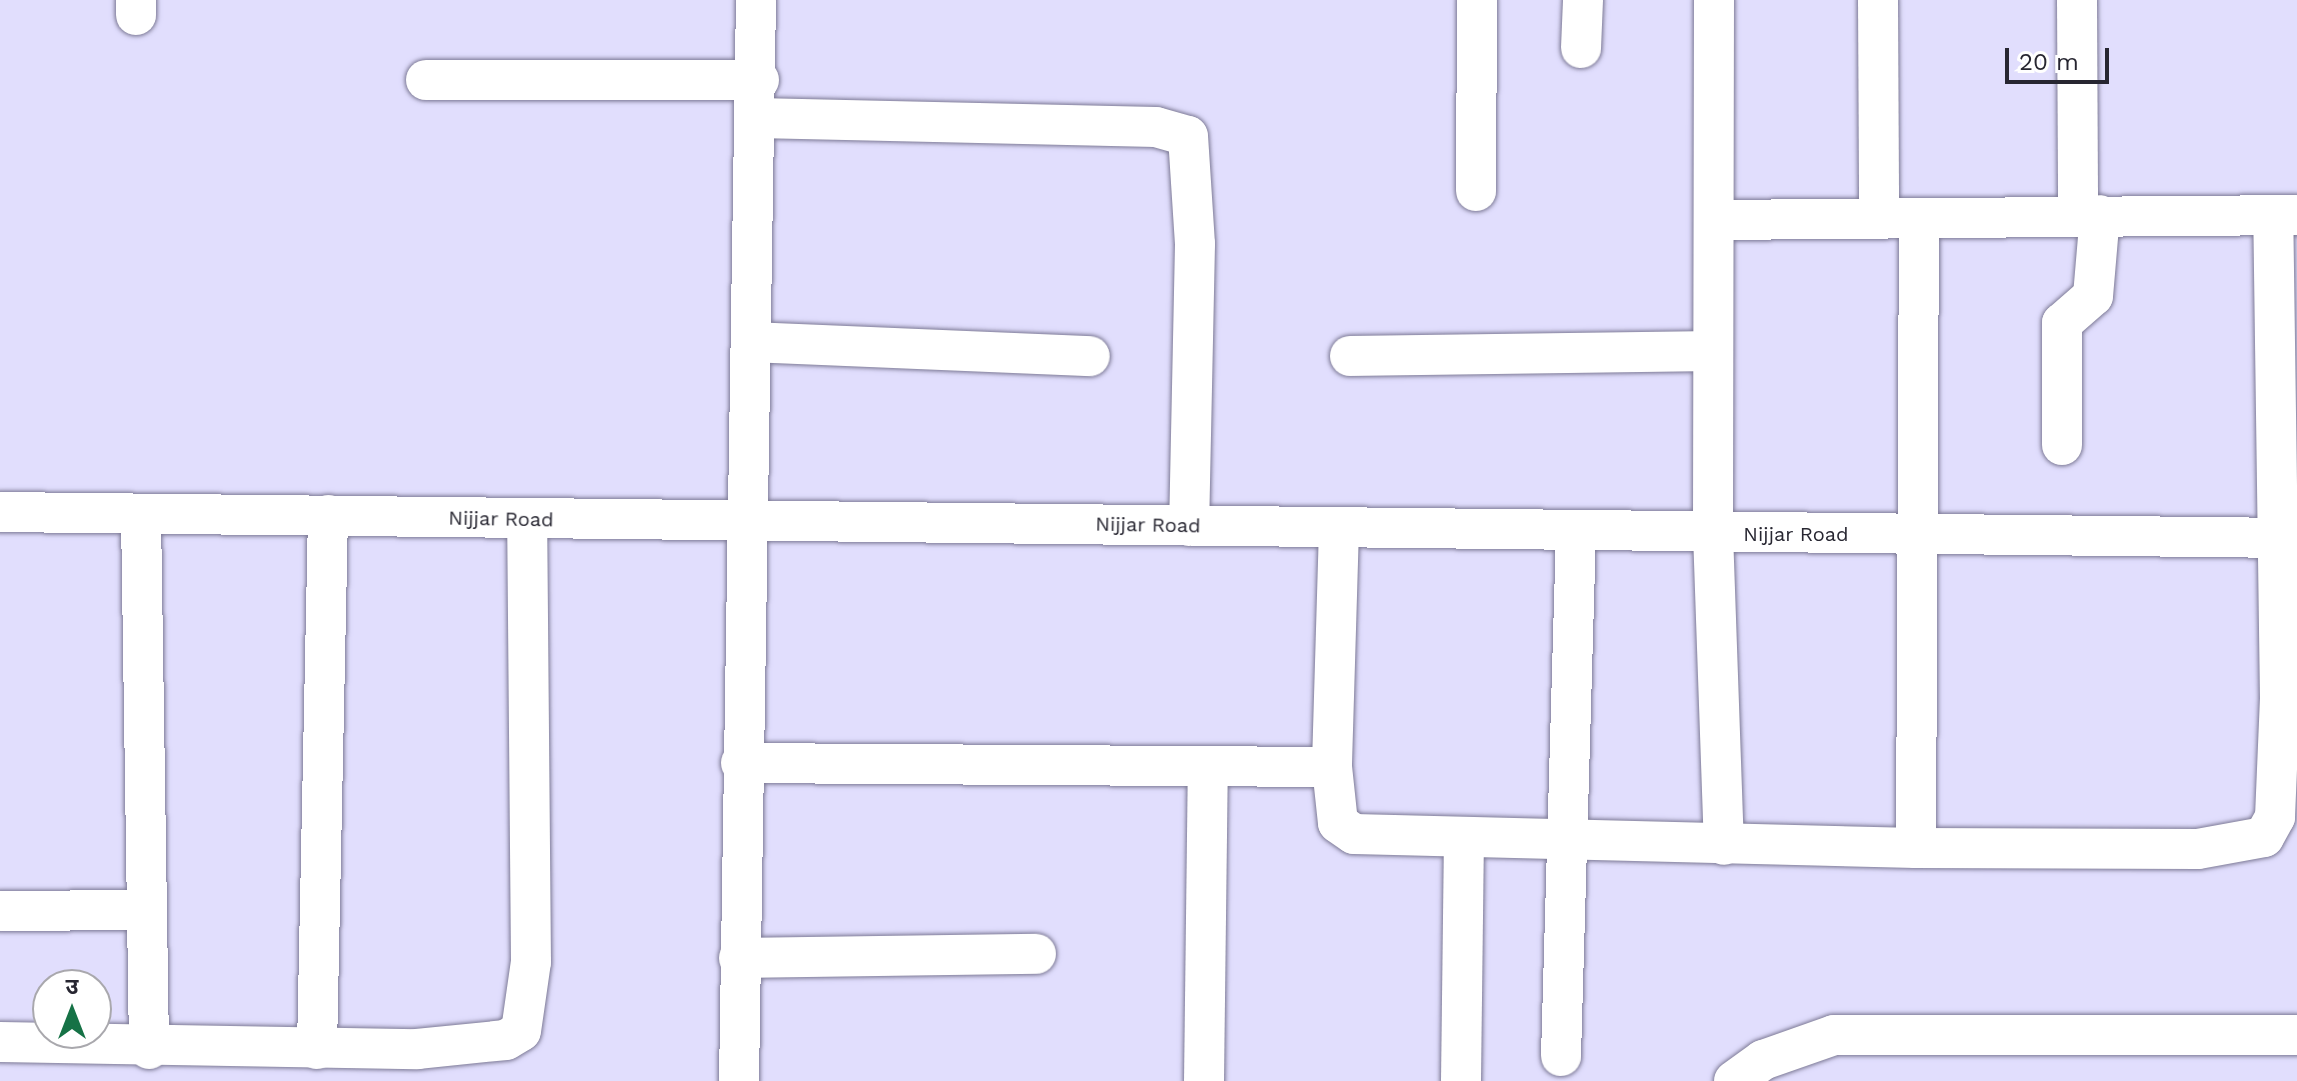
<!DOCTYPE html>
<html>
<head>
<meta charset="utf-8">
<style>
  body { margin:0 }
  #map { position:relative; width:2297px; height:1081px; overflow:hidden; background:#e1defd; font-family:"Work Sans","Noto Sans Devanagari",sans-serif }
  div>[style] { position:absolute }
  .roads { filter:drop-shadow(0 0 2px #7d7a96) drop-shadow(0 0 2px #7d7a96) }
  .minor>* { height:40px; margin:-20px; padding:0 20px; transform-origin:20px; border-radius:20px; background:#fff }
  span { translate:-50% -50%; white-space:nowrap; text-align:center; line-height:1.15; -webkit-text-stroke:8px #fff; paint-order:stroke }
  .street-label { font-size:20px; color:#272631 }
  .north { position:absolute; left:32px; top:969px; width:80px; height:80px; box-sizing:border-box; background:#fff; border:2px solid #a9a8ad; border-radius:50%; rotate:0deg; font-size:22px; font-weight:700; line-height:32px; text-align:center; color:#272631 }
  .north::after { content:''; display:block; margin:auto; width:28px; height:36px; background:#167246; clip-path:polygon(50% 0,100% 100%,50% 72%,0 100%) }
  .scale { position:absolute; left:2005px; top:48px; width:104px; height:36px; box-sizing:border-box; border:4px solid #272631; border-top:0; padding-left:10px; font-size:24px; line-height:28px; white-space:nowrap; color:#272631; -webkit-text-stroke:6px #fff; paint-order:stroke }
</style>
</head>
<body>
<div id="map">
  <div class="roads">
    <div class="minor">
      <div style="left:1714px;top:0;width:533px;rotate:90.11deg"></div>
      <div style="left:1713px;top:533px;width:312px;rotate:88deg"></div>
      <div style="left:1878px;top:0;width:219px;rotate:89.7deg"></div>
      <div style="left:2077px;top:0;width:215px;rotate:89.7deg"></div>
      <div style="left:136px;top:15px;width:15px;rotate:-90deg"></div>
      <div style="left:1581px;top:48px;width:48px;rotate:-87.6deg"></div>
      <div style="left:426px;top:80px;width:333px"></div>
      <div style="left:757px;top:118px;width:399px;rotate:1.3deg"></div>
      <div style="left:1156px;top:127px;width:33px;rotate:16deg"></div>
      <div style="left:1188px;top:136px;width:108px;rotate:86.3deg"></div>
      <div style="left:1195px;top:244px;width:282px;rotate:91.2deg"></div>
      <div style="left:1476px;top:191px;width:191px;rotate:-89.7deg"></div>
      <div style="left:1714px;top:220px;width:583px;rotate:-0.49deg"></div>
      <div style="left:752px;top:342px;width:338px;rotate:2.4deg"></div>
      <div style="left:1350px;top:356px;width:363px;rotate:-0.8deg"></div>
      <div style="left:2062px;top:445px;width:122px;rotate:-90deg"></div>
      <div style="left:2062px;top:323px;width:41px;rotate:-41.1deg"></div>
      <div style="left:2093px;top:296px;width:81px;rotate:-85.1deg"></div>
      <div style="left:0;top:512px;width:2297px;rotate:0.65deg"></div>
      <div style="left:141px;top:514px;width:535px;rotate:89.14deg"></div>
      <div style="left:1339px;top:528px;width:239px;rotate:91.7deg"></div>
      <div style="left:1332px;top:767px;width:56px;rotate:83.9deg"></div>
      <div style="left:1338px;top:823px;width:19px;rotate:35deg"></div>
      <div style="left:1354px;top:834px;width:562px;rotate:1.43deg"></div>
      <div style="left:1916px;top:848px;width:282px;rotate:0.2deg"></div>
      <div style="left:2198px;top:849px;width:67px;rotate:-10.3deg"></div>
      <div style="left:2264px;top:837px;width:23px;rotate:-61deg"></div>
      <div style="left:2275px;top:817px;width:117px;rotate:-87.6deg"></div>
      <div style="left:2280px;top:700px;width:485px;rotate:-90.8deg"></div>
      <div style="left:741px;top:763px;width:591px;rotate:0.39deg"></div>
      <div style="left:1916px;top:848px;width:627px;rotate:-89.73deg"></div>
      <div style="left:0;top:911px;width:144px;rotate:-0.4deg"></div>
      <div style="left:739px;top:958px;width:297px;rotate:-0.8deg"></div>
      <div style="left:0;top:1042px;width:417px;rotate:1deg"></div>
      <div style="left:417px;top:1049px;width:89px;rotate:-5.8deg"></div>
      <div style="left:506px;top:1040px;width:17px;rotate:-31deg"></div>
      <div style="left:521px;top:1031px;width:70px;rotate:-81.8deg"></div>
      <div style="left:531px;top:962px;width:442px;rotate:-90.5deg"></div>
      <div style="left:317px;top:1049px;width:534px;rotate:-88.82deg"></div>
      <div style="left:1561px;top:1056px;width:525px;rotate:-88.36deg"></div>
      <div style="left:739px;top:1081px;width:1081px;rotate:-89.1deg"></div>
      <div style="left:1204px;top:1081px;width:313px;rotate:-89.3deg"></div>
      <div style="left:1461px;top:1081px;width:243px;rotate:-89.3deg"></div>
      <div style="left:1734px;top:1081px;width:36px;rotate:-36deg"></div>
      <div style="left:1763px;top:1060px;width:75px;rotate:-19.4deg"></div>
      <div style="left:1834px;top:1035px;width:463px"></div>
    </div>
  </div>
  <div class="street-label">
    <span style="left:501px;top:519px;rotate:1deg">Nijjar Road</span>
    <span style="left:1148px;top:525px;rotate:1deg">Nijjar Road</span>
    <span style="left:1796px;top:534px">Nijjar Road</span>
  </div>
  <div class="north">उ</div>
  <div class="scale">20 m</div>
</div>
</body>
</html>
